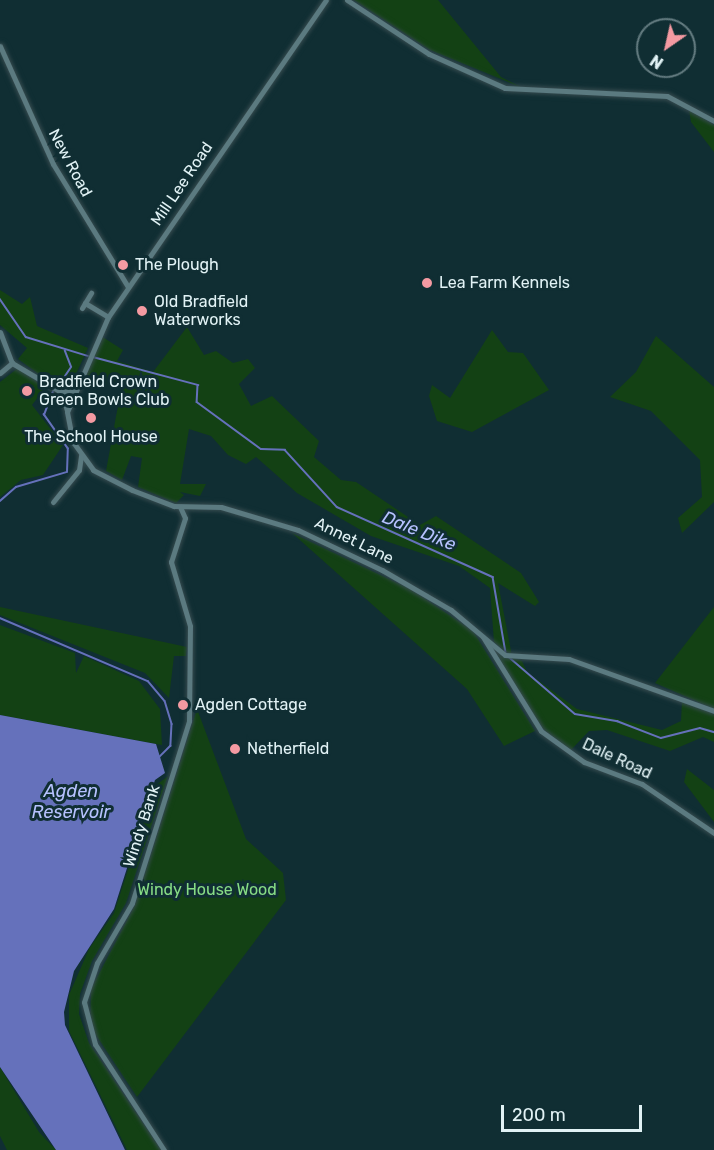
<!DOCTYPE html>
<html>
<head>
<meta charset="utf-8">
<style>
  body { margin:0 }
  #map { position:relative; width:714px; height:1150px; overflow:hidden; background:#102e33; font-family:Rubik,sans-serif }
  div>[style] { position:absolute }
  .green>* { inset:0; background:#134114 }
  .water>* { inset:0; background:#6571bb }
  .stream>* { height:1.5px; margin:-0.75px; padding:0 0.75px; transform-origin:0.75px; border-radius:0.75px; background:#6571bb }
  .roads { filter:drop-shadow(0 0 2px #364b4f) drop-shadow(0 0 2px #364b4f) }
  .minor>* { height:5px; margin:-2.5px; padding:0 2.5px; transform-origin:2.5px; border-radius:2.5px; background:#5b7a80 }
  .dots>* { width:16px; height:16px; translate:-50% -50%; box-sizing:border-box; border:3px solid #102e33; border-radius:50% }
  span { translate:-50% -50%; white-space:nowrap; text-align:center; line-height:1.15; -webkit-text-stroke:6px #102e33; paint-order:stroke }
  .street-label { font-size:16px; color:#e1f2f5 }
  .poi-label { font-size:16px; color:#e1f2f5 }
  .left { translate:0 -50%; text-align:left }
  .park-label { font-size:16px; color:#87dc85 }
  .water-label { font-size:18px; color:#b6c2ff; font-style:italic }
  .north { position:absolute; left:636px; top:18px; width:60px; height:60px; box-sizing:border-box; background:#102e33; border:2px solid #647c81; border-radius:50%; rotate:214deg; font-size:16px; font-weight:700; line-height:24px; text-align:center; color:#e1f2f5 }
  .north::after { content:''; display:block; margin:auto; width:21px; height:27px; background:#f49aa2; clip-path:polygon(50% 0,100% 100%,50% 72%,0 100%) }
  .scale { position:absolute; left:501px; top:1105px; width:141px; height:27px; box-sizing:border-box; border:3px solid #e1f2f5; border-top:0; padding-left:8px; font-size:18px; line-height:21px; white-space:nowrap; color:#e1f2f5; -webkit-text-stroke:4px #102e33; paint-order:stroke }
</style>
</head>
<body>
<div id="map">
  <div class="green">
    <div style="clip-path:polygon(354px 0,438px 0,501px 77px,525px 89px,430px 50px)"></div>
    <div style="clip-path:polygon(689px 110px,714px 125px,714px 152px,691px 122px)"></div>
    <div style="clip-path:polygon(0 290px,22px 304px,30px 297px,37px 326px,88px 348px,70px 387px,58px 388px,18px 359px,27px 348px,0 325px)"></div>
    <div style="clip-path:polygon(187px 327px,204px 355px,216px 351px,233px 363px,248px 359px,255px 368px,239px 384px,251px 406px,272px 396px,319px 441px,314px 457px,341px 480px,356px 482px,420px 525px,436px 516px,521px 573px,539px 602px,535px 606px,498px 583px,512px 656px,494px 642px,490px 588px,459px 566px,371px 536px,297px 493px,256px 457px,246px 464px,228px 455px,211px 436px,189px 429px,180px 484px,206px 484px,200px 496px,180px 492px,184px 495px,176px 503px,138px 487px,142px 458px,131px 456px,122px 480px,106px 471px,121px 389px,85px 376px,101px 336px,123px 350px,117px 361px,153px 372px)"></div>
    <div style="clip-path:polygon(492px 330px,508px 352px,523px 353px,549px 390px,472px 432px,437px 421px,429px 396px,432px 385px,450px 398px)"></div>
    <div style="clip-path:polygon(656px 336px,714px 387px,714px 502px,682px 533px,678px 518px,702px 497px,700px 460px,651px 411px,610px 397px,636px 372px)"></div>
    <div style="clip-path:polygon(18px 368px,45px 388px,32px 405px,63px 445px,43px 475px,21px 480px,0 497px,0 382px)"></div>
    <div style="clip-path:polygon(292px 533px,412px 590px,473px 631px,535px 731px,504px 746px,467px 689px)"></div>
    <div style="clip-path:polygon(0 607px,187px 647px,186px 656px,174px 656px,169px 698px,145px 673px,0 615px)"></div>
    <div style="clip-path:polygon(714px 607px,714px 709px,655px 683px)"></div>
    <div style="clip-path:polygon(0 625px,75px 653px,76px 673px,84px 656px,139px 681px,160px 709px,162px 745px,0 715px)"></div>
    <div style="clip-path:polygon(491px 648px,522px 661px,527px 672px,577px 709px,662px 730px,681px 721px,682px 701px,714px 714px,714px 742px,703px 737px,670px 751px,607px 730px,589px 731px,571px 750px,544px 730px)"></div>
    <div style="clip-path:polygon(197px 709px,246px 839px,283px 873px,286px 900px,137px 1097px,90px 1026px,91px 989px,135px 905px)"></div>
    <div style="clip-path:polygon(687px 769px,714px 790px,714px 822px,684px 782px)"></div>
    <div style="clip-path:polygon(168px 776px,126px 903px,92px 961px,80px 994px,79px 1014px,89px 1043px,161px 1150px,127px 1150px,69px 1031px,69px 995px,89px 949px,114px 913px,155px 786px)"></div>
    <div style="clip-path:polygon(0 1067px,39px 1132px,56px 1150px,7px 1150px,0 1136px)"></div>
  </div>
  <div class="water">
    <div style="clip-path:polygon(0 715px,156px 744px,165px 773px,155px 780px,114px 909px,74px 971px,64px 1012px,65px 1025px,125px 1150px,56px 1150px,0 1067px)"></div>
  </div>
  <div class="stream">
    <div style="left:0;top:299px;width:46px;rotate:55.6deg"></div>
    <div style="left:26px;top:337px;width:65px;rotate:17deg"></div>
    <div style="left:93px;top:357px;width:109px;rotate:14.9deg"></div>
    <div style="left:198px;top:385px;width:17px;rotate:93deg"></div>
    <div style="left:197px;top:402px;width:79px;rotate:36.3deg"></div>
    <div style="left:261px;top:449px;width:24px;rotate:2deg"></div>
    <div style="left:285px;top:450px;width:77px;rotate:47.6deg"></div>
    <div style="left:337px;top:507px;width:171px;rotate:24.2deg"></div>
    <div style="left:493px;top:577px;width:77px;rotate:80.3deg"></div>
    <div style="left:57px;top:388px;width:25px;rotate:-56deg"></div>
    <div style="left:71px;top:367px;width:17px;rotate:-111deg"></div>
    <div style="left:0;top:501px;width:21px;rotate:-41deg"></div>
    <div style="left:16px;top:487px;width:53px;rotate:-16.4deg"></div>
    <div style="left:67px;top:472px;width:23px;rotate:-88deg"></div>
    <div style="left:68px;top:449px;width:42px;rotate:-125.2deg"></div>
    <div style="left:44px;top:415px;width:26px;rotate:-69deg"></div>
    <div style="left:0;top:618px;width:161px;rotate:23.1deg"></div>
    <div style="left:148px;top:681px;width:26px;rotate:50deg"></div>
    <div style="left:165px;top:701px;width:24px;rotate:73deg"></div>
    <div style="left:172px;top:724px;width:22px;rotate:93deg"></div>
    <div style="left:171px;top:746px;width:18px;rotate:135deg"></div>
    <div style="left:509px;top:657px;width:87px;rotate:40.8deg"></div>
    <div style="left:575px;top:714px;width:43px;rotate:9.5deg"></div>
    <div style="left:617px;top:721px;width:47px;rotate:21.1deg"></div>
    <div style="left:661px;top:738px;width:40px;rotate:-14.4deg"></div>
    <div style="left:700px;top:728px;width:15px;rotate:16deg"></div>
  </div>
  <div class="roads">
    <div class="minor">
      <div style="left:326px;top:0;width:385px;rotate:124.5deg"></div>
      <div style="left:108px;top:317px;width:103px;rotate:113.3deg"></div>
      <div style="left:67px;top:412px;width:31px;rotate:79deg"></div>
      <div style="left:73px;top:442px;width:34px;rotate:54deg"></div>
      <div style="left:93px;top:470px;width:44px;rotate:27.1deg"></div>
      <div style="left:132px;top:490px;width:45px;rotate:20.9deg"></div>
      <div style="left:174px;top:506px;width:47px;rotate:1.2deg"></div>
      <div style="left:221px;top:507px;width:80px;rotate:16.6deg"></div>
      <div style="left:298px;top:530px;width:93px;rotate:25.5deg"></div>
      <div style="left:382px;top:570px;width:80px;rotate:30.1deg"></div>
      <div style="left:451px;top:610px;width:70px;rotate:39.8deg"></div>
      <div style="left:505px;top:655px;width:64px;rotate:3.6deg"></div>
      <div style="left:569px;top:659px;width:154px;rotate:19.7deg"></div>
      <div style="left:347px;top:0;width:98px;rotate:33.4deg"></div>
      <div style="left:429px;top:54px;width:83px;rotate:24.1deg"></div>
      <div style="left:505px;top:88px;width:162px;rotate:2.8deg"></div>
      <div style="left:667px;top:96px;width:53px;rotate:28deg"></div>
      <div style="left:0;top:46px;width:129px;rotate:65.8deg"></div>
      <div style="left:53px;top:164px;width:144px;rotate:58.6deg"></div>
      <div style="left:85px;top:303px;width:12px;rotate:-59deg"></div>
      <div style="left:82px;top:308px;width:6px;rotate:-59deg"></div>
      <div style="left:85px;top:303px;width:27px;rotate:31deg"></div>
      <div style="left:0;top:332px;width:33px;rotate:69deg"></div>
      <div style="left:12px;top:363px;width:57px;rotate:30.6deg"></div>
      <div style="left:61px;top:392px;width:14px;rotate:-8deg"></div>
      <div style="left:0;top:373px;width:16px;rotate:-40deg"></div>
      <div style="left:61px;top:392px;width:19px;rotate:72deg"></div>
      <div style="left:53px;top:502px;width:41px;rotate:-50.9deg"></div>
      <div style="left:79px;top:470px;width:15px;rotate:-82deg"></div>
      <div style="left:483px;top:637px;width:110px;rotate:58.3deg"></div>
      <div style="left:541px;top:731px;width:53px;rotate:35.8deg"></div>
      <div style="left:584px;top:762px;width:62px;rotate:20.8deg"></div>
      <div style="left:642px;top:784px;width:87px;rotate:34.2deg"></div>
      <div style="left:164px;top:1150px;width:126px;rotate:-123.1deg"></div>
      <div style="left:95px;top:1044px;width:43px;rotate:-104.7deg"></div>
      <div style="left:84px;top:1002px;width:41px;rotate:-71.6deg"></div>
      <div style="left:97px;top:963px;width:69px;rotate:-59.7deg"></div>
      <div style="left:132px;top:903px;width:191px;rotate:-72.6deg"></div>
      <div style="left:189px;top:721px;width:95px;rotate:-89.4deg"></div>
      <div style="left:190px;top:626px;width:67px;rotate:-106.5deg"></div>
      <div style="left:171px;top:562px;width:46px;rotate:-72.3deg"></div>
      <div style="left:185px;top:518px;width:12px;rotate:-114deg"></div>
    </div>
  </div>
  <div class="dots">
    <div style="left:123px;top:265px;background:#f49aa2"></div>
    <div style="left:427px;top:283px;background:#f49aa2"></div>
    <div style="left:142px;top:311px;background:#f49aa2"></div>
    <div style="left:27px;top:391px;background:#f49aa2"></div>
    <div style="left:91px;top:418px;background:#f49aa2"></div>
    <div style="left:183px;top:705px;background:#f49aa2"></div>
    <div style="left:235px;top:749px;background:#f49aa2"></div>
  </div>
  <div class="street-label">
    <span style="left:70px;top:163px;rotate:62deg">New Road</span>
    <span style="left:182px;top:184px;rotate:-56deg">Mill Lee Road</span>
    <span style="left:354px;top:541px;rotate:26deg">Annet Lane</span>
    <span style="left:617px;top:759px;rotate:25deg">Dale Road</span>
    <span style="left:142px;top:826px;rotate:-72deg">Windy Bank</span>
  </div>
  <div class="poi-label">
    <span class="left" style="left:135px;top:265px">The Plough</span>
    <span class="left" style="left:439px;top:283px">Lea Farm Kennels</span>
    <span class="left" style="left:154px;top:311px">Old Bradfield<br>Waterworks</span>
    <span class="left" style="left:39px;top:391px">Bradfield Crown<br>Green Bowls Club</span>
    <span style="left:91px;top:437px">The School House</span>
    <span class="left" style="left:195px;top:705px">Agden Cottage</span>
    <span class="left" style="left:247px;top:749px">Netherfield</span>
  </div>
  <div class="park-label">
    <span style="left:207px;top:890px">Windy House Wood</span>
  </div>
  <div class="water-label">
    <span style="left:419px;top:531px;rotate:22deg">Dale Dike</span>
    <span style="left:71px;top:802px">Agden<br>Reservoir</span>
  </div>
  <div class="north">N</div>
  <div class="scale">200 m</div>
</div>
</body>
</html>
